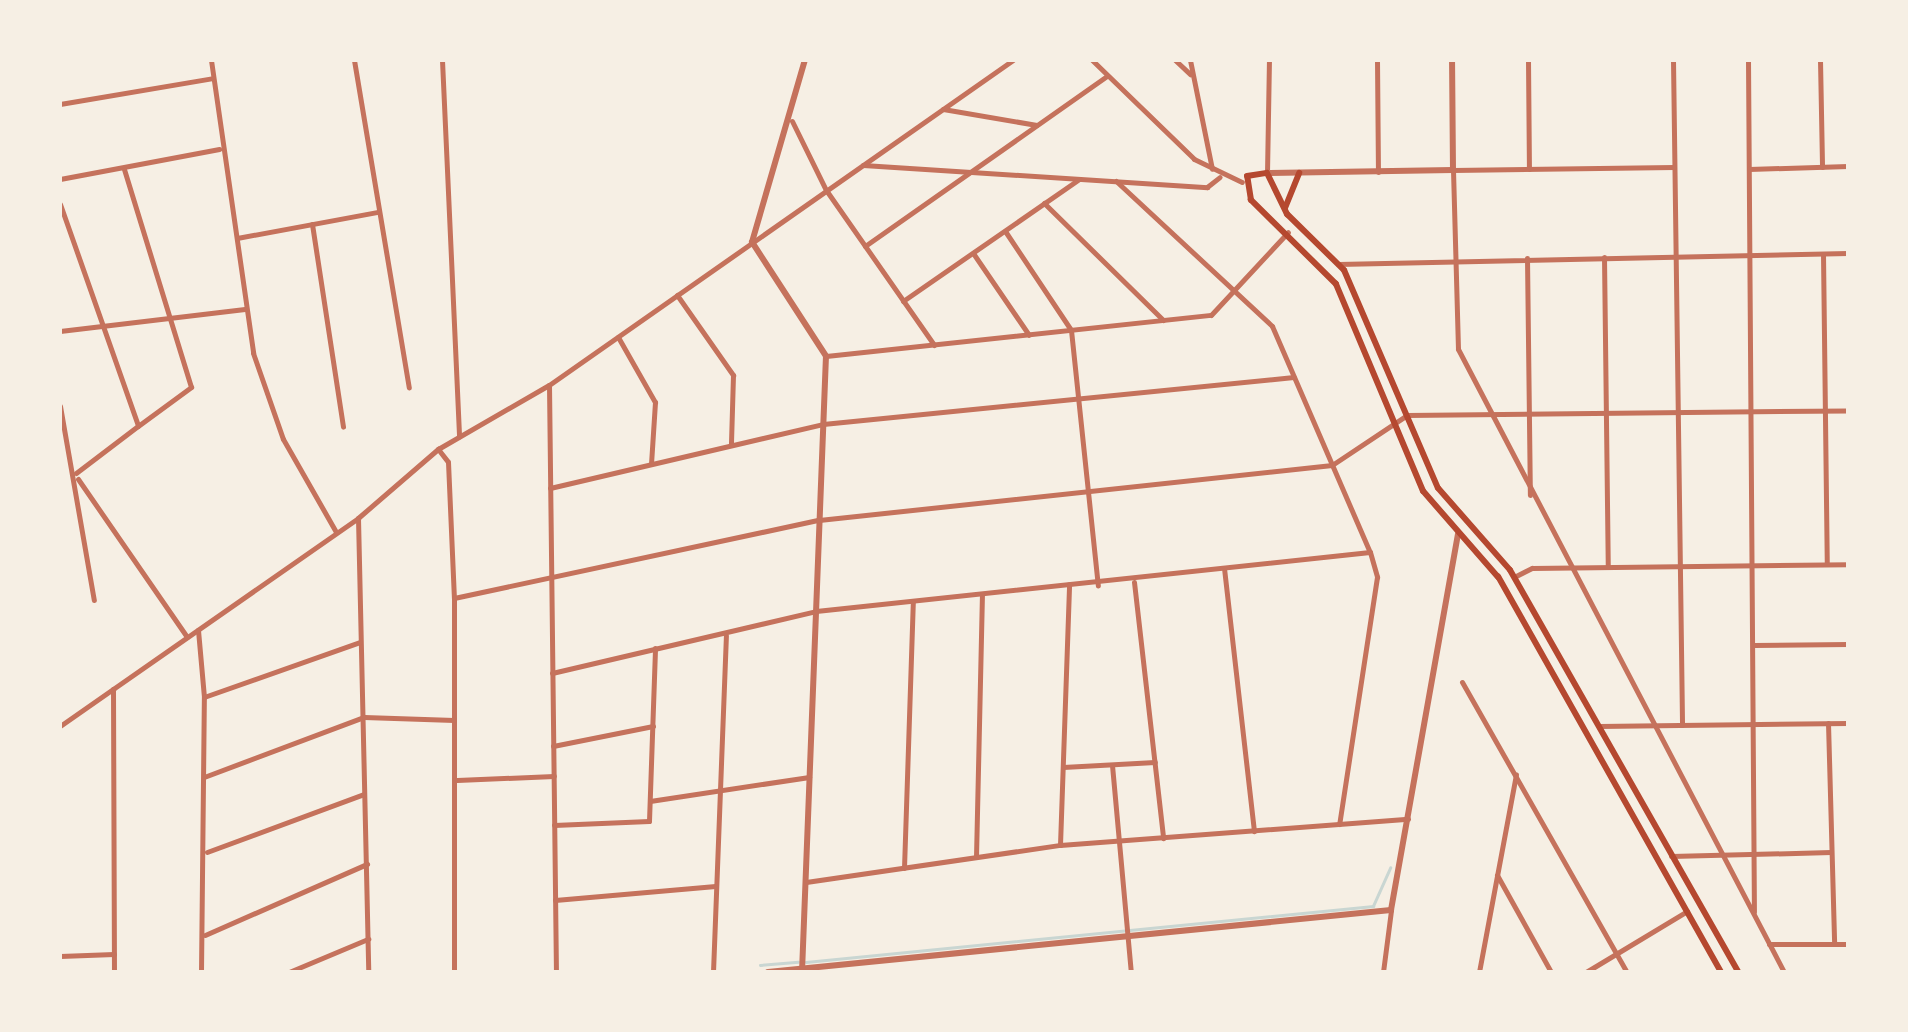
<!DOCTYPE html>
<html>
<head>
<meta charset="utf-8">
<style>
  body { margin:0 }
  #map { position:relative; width:1908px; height:1032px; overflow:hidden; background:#f6efe4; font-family:"Titillium Web",sans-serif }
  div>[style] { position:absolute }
  .stream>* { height:2.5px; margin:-1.25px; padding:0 1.25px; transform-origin:1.25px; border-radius:1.25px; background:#c9d6d2 }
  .minor>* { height:5px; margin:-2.5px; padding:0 2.5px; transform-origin:2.5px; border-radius:2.5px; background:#c5725c }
  .tertiary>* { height:6px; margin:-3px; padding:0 3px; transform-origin:3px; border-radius:3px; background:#c5725c }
  .secondary>* { height:6px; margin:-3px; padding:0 3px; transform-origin:3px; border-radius:3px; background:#b5482f }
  span { translate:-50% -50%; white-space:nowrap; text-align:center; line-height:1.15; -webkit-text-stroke:10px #f6efe4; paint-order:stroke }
  .frame { position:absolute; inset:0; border:62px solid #f6efe4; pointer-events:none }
</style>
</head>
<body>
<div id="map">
  <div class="stream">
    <div style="left:806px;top:962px;width:570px;rotate:-5.64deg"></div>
    <div style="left:1373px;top:906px;width:42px;rotate:-65.9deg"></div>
    <div style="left:760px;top:965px;width:38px;rotate:-5deg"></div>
  </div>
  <div class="minor">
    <div style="left:211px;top:60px;width:296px;rotate:81.8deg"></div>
    <div style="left:253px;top:353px;width:91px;rotate:70.8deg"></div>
    <div style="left:283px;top:439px;width:107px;rotate:60.3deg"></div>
    <div style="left:354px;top:60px;width:332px;rotate:80.5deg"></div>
    <div style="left:442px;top:60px;width:377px;rotate:87.4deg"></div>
    <div style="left:1092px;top:60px;width:142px;rotate:44.1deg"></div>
    <div style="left:1194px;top:159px;width:53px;rotate:25.6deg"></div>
    <div style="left:1175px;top:60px;width:21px;rotate:43deg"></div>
    <div style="left:1190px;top:60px;width:111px;rotate:78.6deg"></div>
    <div style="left:1377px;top:60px;width:112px;rotate:89.5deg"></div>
    <div style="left:1528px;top:60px;width:109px;rotate:89.5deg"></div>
    <div style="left:1673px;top:60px;width:665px;rotate:89.22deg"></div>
    <div style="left:1748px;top:60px;width:852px;rotate:89.6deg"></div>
    <div style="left:1820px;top:60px;width:107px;rotate:88.9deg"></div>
    <div style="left:60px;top:104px;width:155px;rotate:-9.6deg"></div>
    <div style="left:943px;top:109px;width:95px;rotate:9.7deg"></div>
    <div style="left:792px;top:121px;width:77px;rotate:63.8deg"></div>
    <div style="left:826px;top:190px;width:189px;rotate:55.1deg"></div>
    <div style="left:863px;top:165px;width:345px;rotate:3.7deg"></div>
    <div style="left:1207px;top:187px;width:16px;rotate:-38deg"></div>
    <div style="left:1674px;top:167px;width:221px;rotate:179.2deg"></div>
    <div style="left:1453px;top:170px;width:179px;rotate:88.4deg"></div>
    <div style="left:1458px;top:349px;width:703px;rotate:62.38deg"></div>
    <div style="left:1749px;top:169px;width:99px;rotate:-1.7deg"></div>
    <div style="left:1267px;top:173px;width:113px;rotate:-89deg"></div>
    <div style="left:60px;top:179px;width:162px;rotate:-10.7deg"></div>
    <div style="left:1116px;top:181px;width:213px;rotate:42.9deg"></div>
    <div style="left:1272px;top:326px;width:246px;rotate:66.6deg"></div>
    <div style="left:1370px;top:552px;width:26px;rotate:74deg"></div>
    <div style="left:1377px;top:577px;width:250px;rotate:98.7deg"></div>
    <div style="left:1044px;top:203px;width:167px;rotate:44.5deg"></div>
    <div style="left:60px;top:204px;width:235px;rotate:70.6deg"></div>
    <div style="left:138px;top:426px;width:66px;rotate:-36.3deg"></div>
    <div style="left:191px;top:387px;width:228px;rotate:-107.1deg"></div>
    <div style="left:312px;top:224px;width:205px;rotate:81.3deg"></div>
    <div style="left:1005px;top:231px;width:119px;rotate:56.3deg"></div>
    <div style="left:1071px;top:330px;width:257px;rotate:84deg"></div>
    <div style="left:237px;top:238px;width:142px;rotate:-10.5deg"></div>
    <div style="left:865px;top:246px;width:296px;rotate:-35.1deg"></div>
    <div style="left:973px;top:253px;width:99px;rotate:55.7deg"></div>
    <div style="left:1823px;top:254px;width:310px;rotate:89.3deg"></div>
    <div style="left:1604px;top:257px;width:310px;rotate:89.3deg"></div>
    <div style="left:1527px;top:258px;width:237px;rotate:89.3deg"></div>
    <div style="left:1338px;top:264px;width:510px;rotate:-1.24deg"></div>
    <div style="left:677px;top:295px;width:98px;rotate:55deg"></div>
    <div style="left:733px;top:375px;width:69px;rotate:91.7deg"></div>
    <div style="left:903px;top:301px;width:213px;rotate:-34.7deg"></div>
    <div style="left:60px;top:331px;width:186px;rotate:-6.8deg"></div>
    <div style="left:618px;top:337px;width:75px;rotate:60.4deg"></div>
    <div style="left:655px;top:402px;width:62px;rotate:93.7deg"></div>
    <div style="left:826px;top:356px;width:387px;rotate:-6.1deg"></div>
    <div style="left:1211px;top:315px;width:113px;rotate:-47.1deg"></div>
    <div style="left:549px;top:385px;width:587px;rotate:89.32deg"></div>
    <div style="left:60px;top:406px;width:197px;rotate:80.1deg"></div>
    <div style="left:438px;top:449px;width:16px;rotate:52deg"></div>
    <div style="left:448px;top:462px;width:136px;rotate:87.5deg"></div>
    <div style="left:454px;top:598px;width:374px;rotate:90deg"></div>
    <div style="left:76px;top:473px;width:78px;rotate:-37.2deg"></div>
    <div style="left:78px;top:479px;width:192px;rotate:55.4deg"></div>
    <div style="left:550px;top:488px;width:280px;rotate:-13.2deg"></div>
    <div style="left:823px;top:424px;width:473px;rotate:-5.7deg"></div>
    <div style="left:358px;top:518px;width:106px;rotate:-40.8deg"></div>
    <div style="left:438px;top:449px;width:128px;rotate:-30deg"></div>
    <div style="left:549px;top:385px;width:566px;rotate:-35.01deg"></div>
    <div style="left:1224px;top:568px;width:265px;rotate:83.5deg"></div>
    <div style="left:1514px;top:577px;width:20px;rotate:-27deg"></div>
    <div style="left:1532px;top:568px;width:316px;rotate:-0.7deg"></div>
    <div style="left:1134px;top:582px;width:258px;rotate:83.5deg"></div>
    <div style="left:454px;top:598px;width:373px;rotate:-12.1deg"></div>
    <div style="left:819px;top:520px;width:516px;rotate:-6.12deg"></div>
    <div style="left:1332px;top:465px;width:90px;rotate:-33.7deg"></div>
    <div style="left:1407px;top:415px;width:441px;rotate:-0.6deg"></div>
    <div style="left:198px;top:630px;width:67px;rotate:84.9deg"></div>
    <div style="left:1754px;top:645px;width:94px;rotate:-0.6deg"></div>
    <div style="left:552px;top:673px;width:271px;rotate:-13.2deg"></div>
    <div style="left:816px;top:611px;width:557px;rotate:-6.08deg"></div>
    <div style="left:1462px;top:682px;width:334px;rotate:60.4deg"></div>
    <div style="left:113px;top:689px;width:299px;rotate:-34.9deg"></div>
    <div style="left:358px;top:518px;width:454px;rotate:88.7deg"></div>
    <div style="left:1828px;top:723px;width:221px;rotate:88.4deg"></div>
    <div style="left:60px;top:726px;width:65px;rotate:-34.9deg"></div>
    <div style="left:113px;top:689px;width:283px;rotate:89.8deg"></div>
    <div style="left:1599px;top:726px;width:249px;rotate:-0.7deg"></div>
    <div style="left:553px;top:746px;width:102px;rotate:-11.3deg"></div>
    <div style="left:1112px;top:765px;width:208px;rotate:84.8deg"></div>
    <div style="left:1063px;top:767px;width:92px;rotate:-3.1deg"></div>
    <div style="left:204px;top:777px;width:171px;rotate:-20.6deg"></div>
    <div style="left:364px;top:717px;width:90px;rotate:1.9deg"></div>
    <div style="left:457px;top:780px;width:97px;rotate:-2.4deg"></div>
    <div style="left:650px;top:801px;width:161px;rotate:-8.6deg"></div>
    <div style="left:554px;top:825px;width:95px;rotate:-2.4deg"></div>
    <div style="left:649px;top:821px;width:173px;rotate:-88deg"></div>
    <div style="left:1060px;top:845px;width:261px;rotate:-88deg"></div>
    <div style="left:207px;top:852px;width:167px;rotate:-20.3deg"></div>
    <div style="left:1671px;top:856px;width:160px;rotate:-1.4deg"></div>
    <div style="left:976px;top:857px;width:263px;rotate:-88.7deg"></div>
    <div style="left:904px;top:868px;width:267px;rotate:-88.1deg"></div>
    <div style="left:1497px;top:875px;width:111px;rotate:60.9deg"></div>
    <div style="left:806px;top:882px;width:257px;rotate:-8.3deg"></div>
    <div style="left:1060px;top:845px;width:349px;rotate:-4.3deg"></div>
    <div style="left:555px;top:900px;width:161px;rotate:-5deg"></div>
    <div style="left:205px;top:935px;width:177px;rotate:-23.7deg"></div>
    <div style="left:1769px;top:944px;width:79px"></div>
    <div style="left:60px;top:956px;width:54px;rotate:-2.1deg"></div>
    <div style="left:201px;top:972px;width:275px;rotate:-89.4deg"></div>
    <div style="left:204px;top:697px;width:165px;rotate:-19.4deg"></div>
    <div style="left:289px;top:972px;width:86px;rotate:-22.7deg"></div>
    <div style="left:713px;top:972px;width:337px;rotate:-87.8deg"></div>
    <div style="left:1383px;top:972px;width:63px;rotate:-82.6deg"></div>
    <div style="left:1479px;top:972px;width:201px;rotate:-79.4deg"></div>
    <div style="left:1586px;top:972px;width:118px;rotate:-31.1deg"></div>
  </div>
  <div class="tertiary">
    <div style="left:1267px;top:173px;width:186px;rotate:-0.9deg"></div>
    <div style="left:1453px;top:170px;width:110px;rotate:-90.5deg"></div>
    <div style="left:768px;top:972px;width:626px;rotate:-5.68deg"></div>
    <div style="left:1391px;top:910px;width:382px;rotate:-79.9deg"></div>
    <div style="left:802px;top:972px;width:616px;rotate:-87.77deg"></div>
    <div style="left:826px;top:356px;width:136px;rotate:-123deg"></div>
    <div style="left:752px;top:242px;width:190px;rotate:-73.8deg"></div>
  </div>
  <div class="secondary">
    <div style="left:1285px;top:208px;width:38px;rotate:-68deg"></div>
    <div style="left:1721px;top:972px;width:454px;rotate:-119.4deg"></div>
    <div style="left:1498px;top:577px;width:114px;rotate:-131.1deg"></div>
    <div style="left:1423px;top:491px;width:225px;rotate:-112.8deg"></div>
    <div style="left:1336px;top:284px;width:120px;rotate:-135.3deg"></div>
    <div style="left:1251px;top:200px;width:24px;rotate:-99deg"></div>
    <div style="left:1247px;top:176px;width:20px;rotate:-9deg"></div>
    <div style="left:1267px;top:173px;width:46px;rotate:64deg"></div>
    <div style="left:1287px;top:214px;width:80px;rotate:44.5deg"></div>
    <div style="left:1344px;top:270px;width:237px;rotate:66.7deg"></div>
    <div style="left:1438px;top:488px;width:109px;rotate:48.7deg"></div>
    <div style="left:1510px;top:570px;width:462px;rotate:60.4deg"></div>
  </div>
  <div class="frame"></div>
</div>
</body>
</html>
